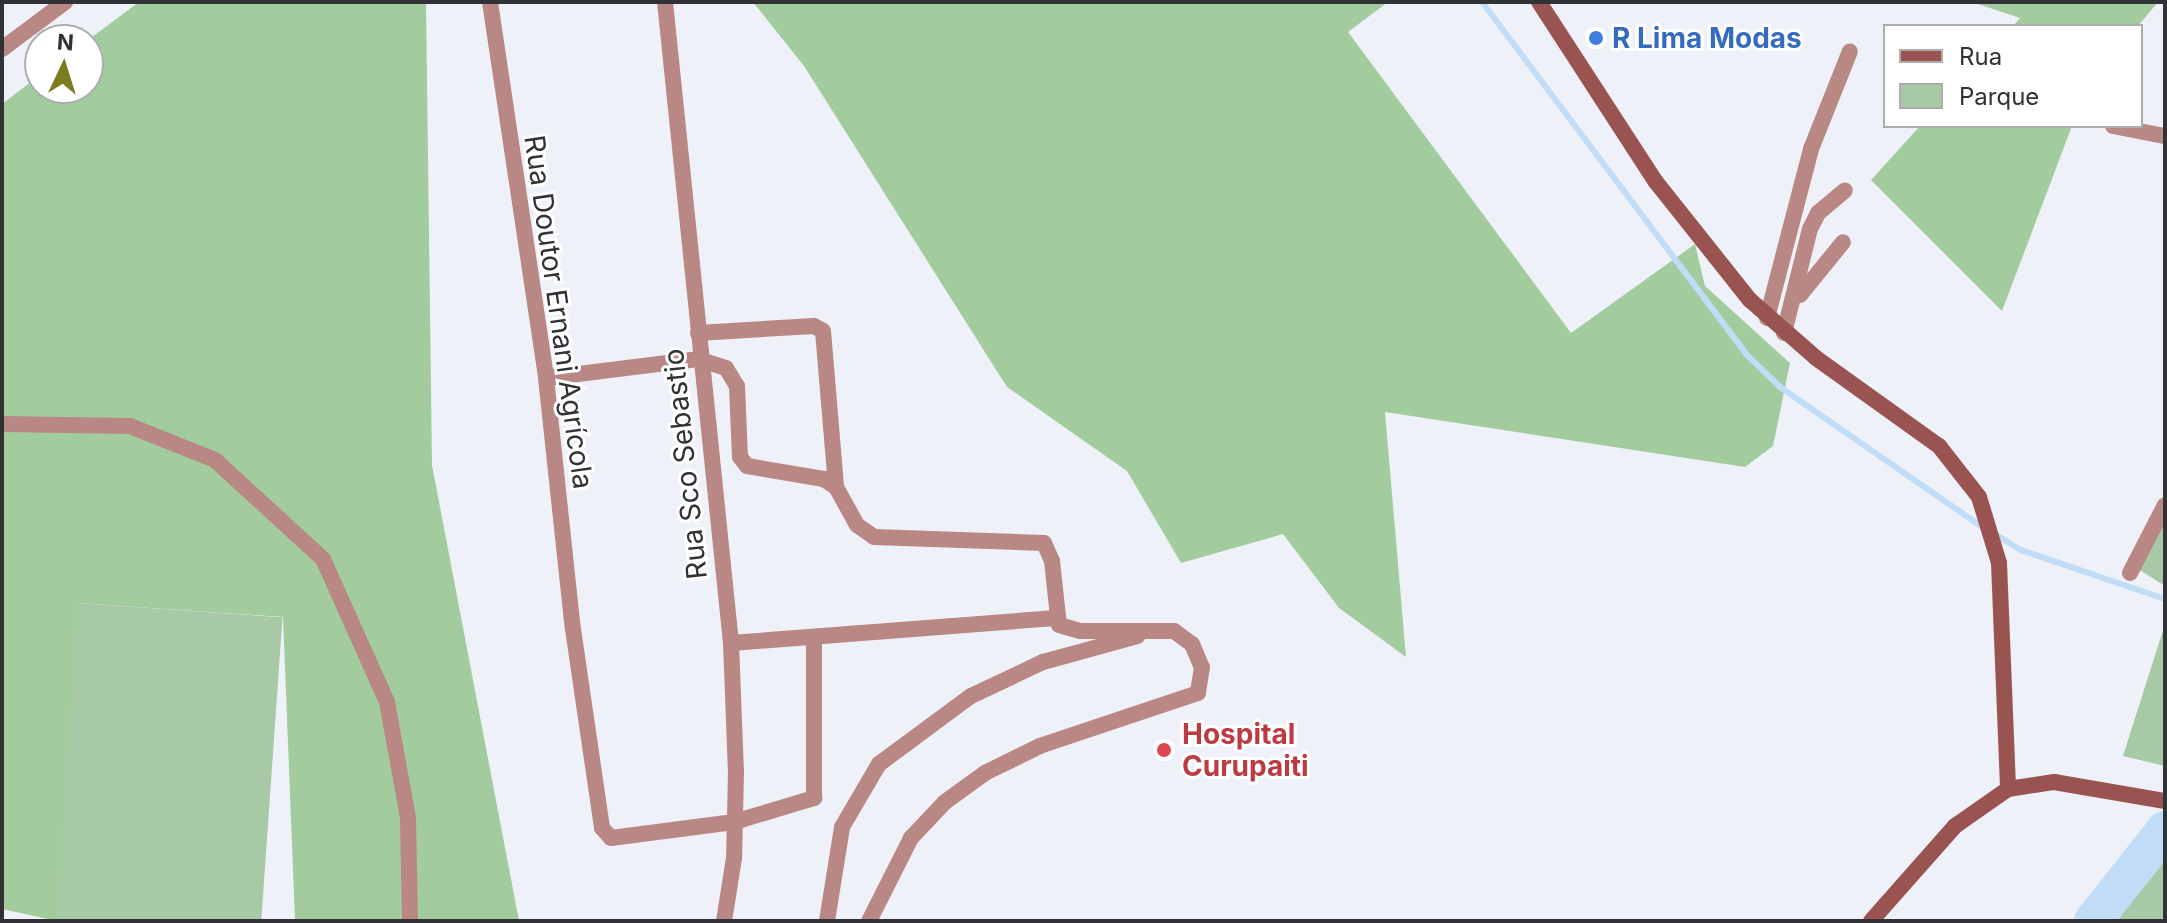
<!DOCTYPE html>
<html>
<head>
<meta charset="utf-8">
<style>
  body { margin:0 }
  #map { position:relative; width:2167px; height:923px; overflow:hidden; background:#eff1f9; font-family:Inter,sans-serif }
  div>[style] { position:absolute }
  .green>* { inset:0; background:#a8c9a5; transform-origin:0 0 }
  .forest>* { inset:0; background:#a2cc9e }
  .stream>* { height:6px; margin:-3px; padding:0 3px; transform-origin:3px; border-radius:3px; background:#c1dcf6 }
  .river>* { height:38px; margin:-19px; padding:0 19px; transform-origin:19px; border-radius:19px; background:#c1dcf6 }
  .street>* { height:16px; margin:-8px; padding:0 8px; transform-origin:8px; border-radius:8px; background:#b98784 }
  .secondary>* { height:16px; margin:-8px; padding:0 8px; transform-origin:8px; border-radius:8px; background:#995351 }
  .dots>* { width:22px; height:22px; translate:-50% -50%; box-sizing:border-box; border:4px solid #fff; border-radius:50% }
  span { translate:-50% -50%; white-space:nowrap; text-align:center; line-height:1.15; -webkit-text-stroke:6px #fff; paint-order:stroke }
  .shop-label { font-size:28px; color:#366cbe; font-weight:700 }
  .left { translate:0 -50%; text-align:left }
  .street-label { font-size:28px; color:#313235 }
  .health-label { font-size:28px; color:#be3a42; font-weight:700 }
  .frame { position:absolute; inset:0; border:4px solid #313235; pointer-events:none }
  .legend { position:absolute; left:1883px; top:24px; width:260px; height:104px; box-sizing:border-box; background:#fff; border:2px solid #adadae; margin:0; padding:10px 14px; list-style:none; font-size:24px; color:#313235 }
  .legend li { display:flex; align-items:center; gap:16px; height:40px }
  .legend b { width:40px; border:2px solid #adadae }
  .north { position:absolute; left:24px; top:24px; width:80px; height:80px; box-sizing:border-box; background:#fff; border:2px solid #adadae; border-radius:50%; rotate:4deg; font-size:22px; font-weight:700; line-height:32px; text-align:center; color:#313235 }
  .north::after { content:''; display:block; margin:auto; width:28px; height:36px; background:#7d7b22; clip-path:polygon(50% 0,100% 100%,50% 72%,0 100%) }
</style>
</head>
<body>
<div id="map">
  <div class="green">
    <div style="clip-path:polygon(2165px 516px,2165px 586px,2135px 567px)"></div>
    <div style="left:77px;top:603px;width:206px;height:319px;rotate:4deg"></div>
    <div style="clip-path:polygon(2165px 624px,2165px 766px,2123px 756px)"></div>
    <div style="clip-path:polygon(2165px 847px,2165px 915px,2160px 921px,2102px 921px)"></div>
  </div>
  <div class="forest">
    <div style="clip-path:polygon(139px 2px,426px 2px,432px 465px,519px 921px,295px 921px,283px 617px,78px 603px,57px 921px,2px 909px,2px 104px,40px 75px,40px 88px,88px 88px,88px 40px)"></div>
    <div style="clip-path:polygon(753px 2px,1388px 2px,1348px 32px,1571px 333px,1695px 244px,1705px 286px,1790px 363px,1773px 446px,1745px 467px,1385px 412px,1406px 657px,1339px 608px,1283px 534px,1181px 563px,1127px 471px,1007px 387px,804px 66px)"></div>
    <div style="clip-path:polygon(1972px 2px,2158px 2px,2138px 26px,2013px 26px,2020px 18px)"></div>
    <div style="clip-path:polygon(1920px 126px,2072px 126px,2002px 311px,1871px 180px)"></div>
  </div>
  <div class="stream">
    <div style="left:1482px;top:2px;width:440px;rotate:53.1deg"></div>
    <div style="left:1746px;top:354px;width:47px;rotate:44.1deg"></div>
    <div style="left:1780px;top:387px;width:249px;rotate:34.7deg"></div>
    <div style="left:1995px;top:534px;width:31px;rotate:32deg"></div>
    <div style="left:2021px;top:550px;width:152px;rotate:18.8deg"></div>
  </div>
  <div class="river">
    <div style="left:2093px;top:921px;width:116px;rotate:-51.6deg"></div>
  </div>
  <div class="street">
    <div style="left:490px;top:2px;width:380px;rotate:81.5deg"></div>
    <div style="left:546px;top:378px;width:252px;rotate:83.9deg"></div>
    <div style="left:573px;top:629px;width:201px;rotate:81.7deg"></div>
    <div style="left:602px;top:828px;width:13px;rotate:48deg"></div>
    <div style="left:611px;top:838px;width:124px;rotate:-7.4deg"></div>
    <div style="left:734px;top:822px;width:84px;rotate:-16.7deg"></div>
    <div style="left:814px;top:798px;width:160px;rotate:-90deg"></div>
    <div style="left:665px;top:2px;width:644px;rotate:84.12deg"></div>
    <div style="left:731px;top:643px;width:129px;rotate:87.8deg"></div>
    <div style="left:736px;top:772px;width:86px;rotate:91.3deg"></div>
    <div style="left:734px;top:858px;width:64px;rotate:99deg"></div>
    <div style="left:2px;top:49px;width:79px;rotate:-36.7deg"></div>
    <div style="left:2113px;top:126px;width:53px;rotate:10.9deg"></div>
    <div style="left:1800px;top:295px;width:68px;rotate:-50.9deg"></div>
    <div style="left:1767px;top:318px;width:175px;rotate:-75.4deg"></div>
    <div style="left:1811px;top:149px;width:105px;rotate:-68.3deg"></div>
    <div style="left:698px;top:333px;width:116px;rotate:-3.5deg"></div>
    <div style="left:814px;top:326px;width:10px;rotate:29deg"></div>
    <div style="left:823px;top:331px;width:157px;rotate:85.2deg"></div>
    <div style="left:836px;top:487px;width:43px;rotate:61.1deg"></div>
    <div style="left:857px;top:525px;width:21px;rotate:35deg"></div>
    <div style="left:874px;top:537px;width:170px;rotate:2deg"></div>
    <div style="left:1044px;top:543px;width:20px;rotate:66deg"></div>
    <div style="left:1052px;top:561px;width:64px;rotate:83.8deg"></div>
    <div style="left:1059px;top:625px;width:22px;rotate:16deg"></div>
    <div style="left:1080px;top:631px;width:94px"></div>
    <div style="left:1174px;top:631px;width:22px;rotate:36deg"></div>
    <div style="left:1192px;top:644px;width:25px;rotate:67deg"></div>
    <div style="left:1202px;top:667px;width:26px;rotate:99deg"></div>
    <div style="left:1198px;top:693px;width:167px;rotate:161.5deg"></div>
    <div style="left:1040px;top:746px;width:61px;rotate:153.9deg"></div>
    <div style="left:985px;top:773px;width:49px;rotate:144.1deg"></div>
    <div style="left:945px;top:802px;width:50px;rotate:133.4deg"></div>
    <div style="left:911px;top:838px;width:93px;rotate:116.8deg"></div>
    <div style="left:1784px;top:333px;width:107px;rotate:-76deg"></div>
    <div style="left:1810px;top:229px;width:18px;rotate:-63deg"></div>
    <div style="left:1818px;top:213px;width:35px;rotate:-40deg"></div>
    <div style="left:546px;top:378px;width:153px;rotate:-7.1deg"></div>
    <div style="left:698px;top:359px;width:29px;rotate:18deg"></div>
    <div style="left:726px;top:368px;width:21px;rotate:59deg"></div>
    <div style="left:737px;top:386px;width:71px;rotate:87.6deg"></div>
    <div style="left:740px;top:457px;width:11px;rotate:52deg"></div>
    <div style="left:747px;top:466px;width:78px;rotate:9.6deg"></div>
    <div style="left:824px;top:479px;width:14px;rotate:34deg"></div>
    <div style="left:2px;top:424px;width:128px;rotate:0.9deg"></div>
    <div style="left:130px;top:426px;width:92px;rotate:21.8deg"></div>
    <div style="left:215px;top:460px;width:147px;rotate:42.5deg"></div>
    <div style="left:323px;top:559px;width:157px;rotate:65.9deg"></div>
    <div style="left:387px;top:702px;width:118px;rotate:79.7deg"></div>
    <div style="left:408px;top:818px;width:103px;rotate:88.9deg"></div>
    <div style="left:2130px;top:573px;width:76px;rotate:-62.8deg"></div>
    <div style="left:731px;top:643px;width:325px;rotate:-4.4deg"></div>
    <div style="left:827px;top:921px;width:95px;rotate:-80.9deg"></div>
    <div style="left:842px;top:827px;width:73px;rotate:-59.6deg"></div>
    <div style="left:879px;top:764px;width:114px;rotate:-36.5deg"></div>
    <div style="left:971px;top:696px;width:80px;rotate:-25.3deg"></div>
    <div style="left:1043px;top:662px;width:98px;rotate:-15.3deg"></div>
  </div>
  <div class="secondary">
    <div style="left:1539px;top:2px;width:215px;rotate:57deg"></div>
    <div style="left:1656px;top:182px;width:151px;rotate:51.5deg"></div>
    <div style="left:1750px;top:300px;width:88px;rotate:41.3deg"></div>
    <div style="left:1816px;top:358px;width:151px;rotate:35.6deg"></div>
    <div style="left:1939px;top:446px;width:65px;rotate:51.9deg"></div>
    <div style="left:1979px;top:497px;width:69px;rotate:73.1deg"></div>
    <div style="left:1999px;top:563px;width:226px;rotate:87.7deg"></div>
    <div style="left:1871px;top:921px;width:127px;rotate:-48.5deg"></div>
    <div style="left:1955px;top:826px;width:65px;rotate:-34.9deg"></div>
    <div style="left:2008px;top:789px;width:47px;rotate:-8.7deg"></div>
    <div style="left:2054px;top:782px;width:113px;rotate:9.7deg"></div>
  </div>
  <div class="dots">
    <div style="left:1596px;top:38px;background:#3f7fe0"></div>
    <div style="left:1164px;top:750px;background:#e0444e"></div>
  </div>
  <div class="shop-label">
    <span class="left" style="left:1612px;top:38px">R Lima Modas</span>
  </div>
  <div class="street-label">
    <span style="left:559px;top:312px;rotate:82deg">Rua Doutor Ernani Agrícola</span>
    <span style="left:685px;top:464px;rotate:-96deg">Rua Sco Sebastio</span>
  </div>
  <div class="health-label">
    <span class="left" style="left:1182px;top:750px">Hospital<br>Curupaiti</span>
  </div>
  <div class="frame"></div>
  <ul class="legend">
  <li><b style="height:10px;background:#995351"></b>Rua</li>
  <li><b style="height:22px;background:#a8c9a5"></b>Parque</li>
  </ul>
  <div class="north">N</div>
</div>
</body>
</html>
